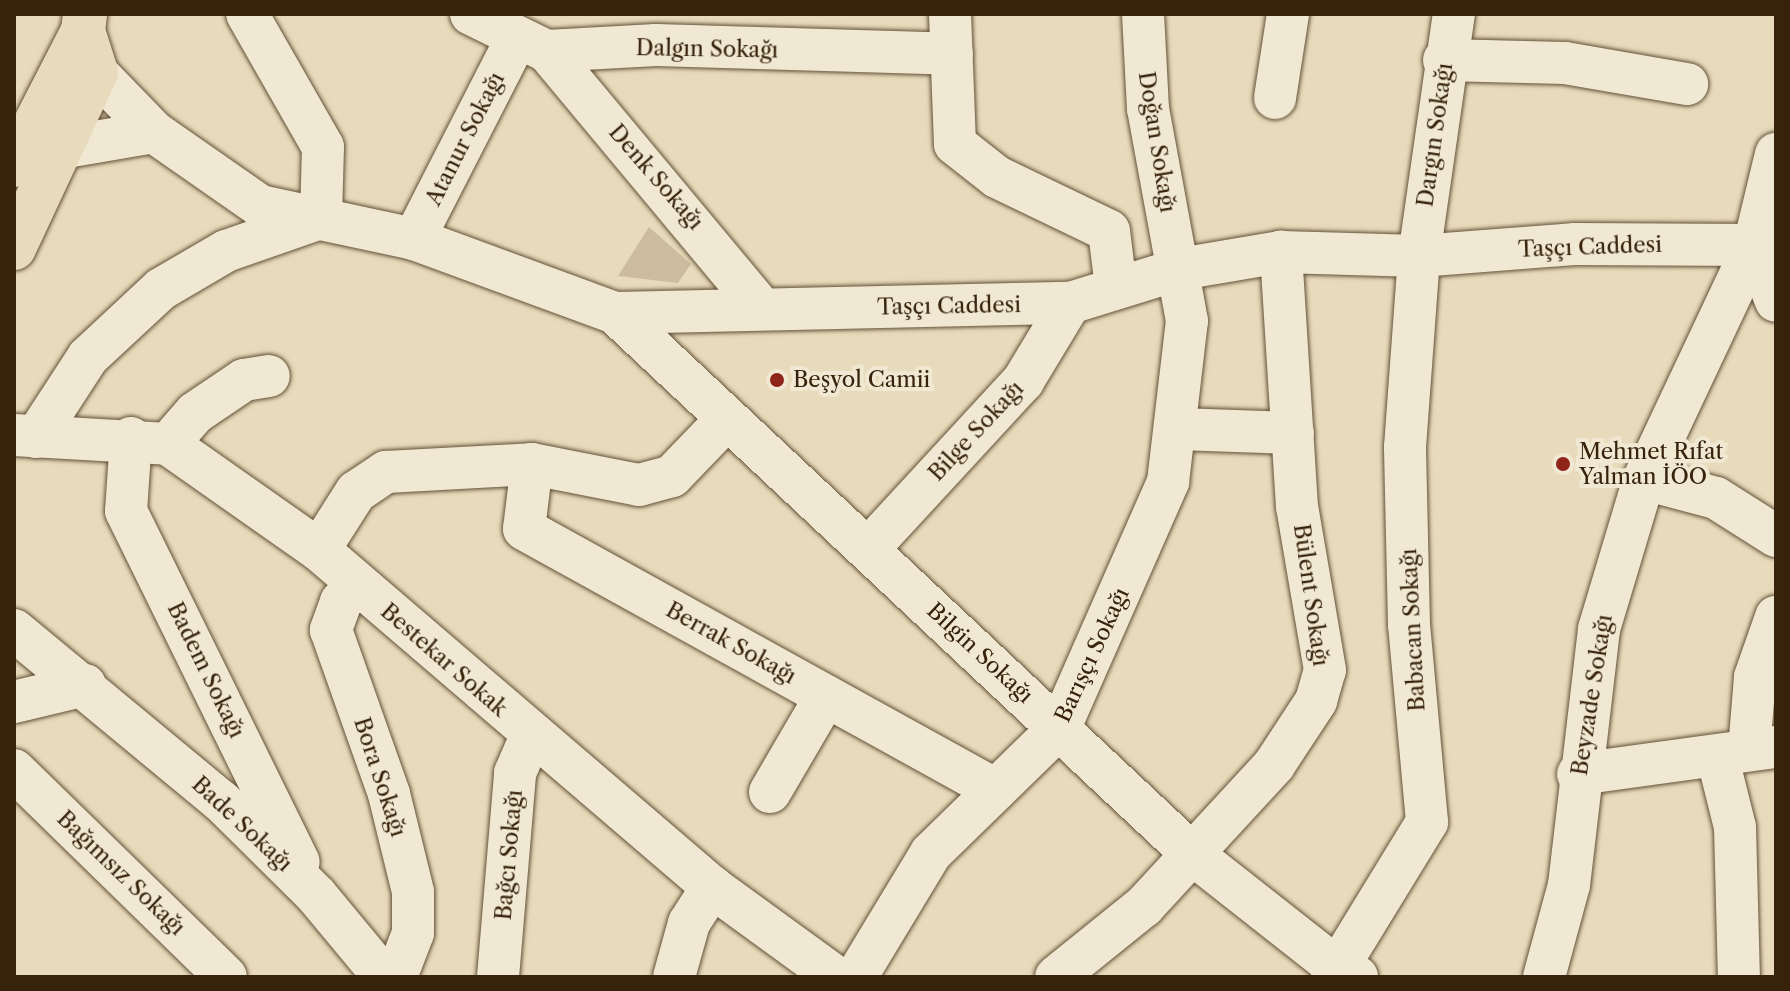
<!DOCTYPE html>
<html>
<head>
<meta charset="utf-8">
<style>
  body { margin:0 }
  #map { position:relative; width:1790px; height:991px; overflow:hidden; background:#e8dbbb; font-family:"Libre Caslon Text",serif }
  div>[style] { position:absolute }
  .green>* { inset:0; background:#cabc9d }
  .roads { filter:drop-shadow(0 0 2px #635137) drop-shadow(0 0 2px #635137) }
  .minor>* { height:42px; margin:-21px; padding:0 21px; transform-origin:21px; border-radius:21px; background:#f0e8d3 }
  .major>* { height:44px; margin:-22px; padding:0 22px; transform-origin:22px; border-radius:22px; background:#e8dbbb }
  .dots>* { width:22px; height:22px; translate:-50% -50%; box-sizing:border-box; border:4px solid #f0e8d3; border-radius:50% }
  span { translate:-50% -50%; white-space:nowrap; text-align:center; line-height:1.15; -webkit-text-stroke:8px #f0e8d3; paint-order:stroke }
  .street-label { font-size:22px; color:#37230b }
  .poi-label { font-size:22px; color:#37230b }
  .left { translate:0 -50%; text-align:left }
  .frame { position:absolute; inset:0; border:16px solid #37230b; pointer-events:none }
</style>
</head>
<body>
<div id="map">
  <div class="green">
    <div style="clip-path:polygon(649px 227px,691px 264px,678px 283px,618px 276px)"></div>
  </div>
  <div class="roads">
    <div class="minor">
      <div style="left:471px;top:14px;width:85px;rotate:26deg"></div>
      <div style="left:547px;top:51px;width:109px;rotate:-3.2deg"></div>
      <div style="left:656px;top:45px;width:296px;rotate:1.7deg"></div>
      <div style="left:950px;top:14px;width:130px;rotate:87.8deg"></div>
      <div style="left:955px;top:144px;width:53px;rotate:38.2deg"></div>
      <div style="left:997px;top:177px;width:124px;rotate:25.7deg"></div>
      <div style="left:1109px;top:231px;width:56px;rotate:82.9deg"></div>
      <div style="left:547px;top:51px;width:334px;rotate:50.2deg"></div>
      <div style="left:1444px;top:60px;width:121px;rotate:1.4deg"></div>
      <div style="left:1565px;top:63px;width:124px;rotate:9.8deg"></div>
      <div style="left:96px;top:72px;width:83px;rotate:46deg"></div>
      <div style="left:154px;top:132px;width:129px;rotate:34.9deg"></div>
      <div style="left:260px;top:206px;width:157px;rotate:12.1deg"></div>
      <div style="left:414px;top:239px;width:214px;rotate:20.2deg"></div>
      <div style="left:615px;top:313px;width:455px;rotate:-1.3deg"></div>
      <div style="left:1070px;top:303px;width:115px;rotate:-17.2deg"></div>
      <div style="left:1180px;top:269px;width:102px;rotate:-9.6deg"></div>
      <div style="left:1281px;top:252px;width:138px;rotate:1.7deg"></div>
      <div style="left:1419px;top:256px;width:156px;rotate:-4.4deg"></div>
      <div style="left:1575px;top:244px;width:179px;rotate:0.3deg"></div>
      <div style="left:1754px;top:245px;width:23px;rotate:15deg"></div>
      <div style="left:1275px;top:98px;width:85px;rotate:-81.2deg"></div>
      <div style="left:66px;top:147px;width:89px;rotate:-9.7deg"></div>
      <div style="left:414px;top:239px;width:224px;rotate:-62.9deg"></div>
      <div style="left:1754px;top:245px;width:60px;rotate:68.6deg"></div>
      <div style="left:615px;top:313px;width:790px;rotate:43.15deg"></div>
      <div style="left:1191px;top:853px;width:186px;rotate:38.2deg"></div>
      <div style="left:1337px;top:968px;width:22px;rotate:24deg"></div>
      <div style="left:1178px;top:429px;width:115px;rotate:2deg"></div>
      <div style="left:14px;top:435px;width:154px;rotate:3.3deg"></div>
      <div style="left:168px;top:444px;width:184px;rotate:35.1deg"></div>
      <div style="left:319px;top:550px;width:518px;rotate:40.61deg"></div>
      <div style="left:712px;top:887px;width:153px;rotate:36deg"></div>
      <div style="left:36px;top:437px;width:95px;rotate:-57deg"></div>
      <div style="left:88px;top:357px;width:100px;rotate:-43deg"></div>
      <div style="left:161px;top:289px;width:75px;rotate:-30.3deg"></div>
      <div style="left:226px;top:251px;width:101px;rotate:-19.2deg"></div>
      <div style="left:321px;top:218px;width:71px;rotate:-88.4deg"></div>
      <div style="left:323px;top:147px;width:153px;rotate:-119.7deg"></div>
      <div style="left:131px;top:438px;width:73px;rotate:93.9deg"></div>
      <div style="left:126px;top:511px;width:391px;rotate:63.8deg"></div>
      <div style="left:168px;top:444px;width:41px;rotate:-48.9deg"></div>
      <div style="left:195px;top:413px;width:59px;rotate:-34deg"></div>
      <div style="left:244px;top:380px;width:25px;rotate:-9deg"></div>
      <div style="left:532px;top:464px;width:65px;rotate:97deg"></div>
      <div style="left:524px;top:529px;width:539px;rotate:28.94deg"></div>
      <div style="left:1644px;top:479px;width:74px;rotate:14.8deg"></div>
      <div style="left:1716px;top:498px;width:71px;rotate:32.3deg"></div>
      <div style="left:868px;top:549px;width:229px;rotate:-47.3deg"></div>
      <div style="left:1023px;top:381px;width:91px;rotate:-58.9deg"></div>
      <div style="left:319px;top:550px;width:69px;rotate:-57.5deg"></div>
      <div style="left:356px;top:492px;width:36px;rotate:-34deg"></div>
      <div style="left:386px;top:472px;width:146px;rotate:-3.1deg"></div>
      <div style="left:532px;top:464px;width:109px;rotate:11.1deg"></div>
      <div style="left:639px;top:485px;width:34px;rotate:-15deg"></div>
      <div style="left:672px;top:476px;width:76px;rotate:-46.1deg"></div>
      <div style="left:357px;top:584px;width:24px;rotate:132deg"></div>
      <div style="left:341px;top:602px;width:30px;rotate:110deg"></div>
      <div style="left:331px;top:630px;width:174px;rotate:70.5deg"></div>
      <div style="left:389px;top:794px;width:101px;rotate:76.2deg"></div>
      <div style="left:413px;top:892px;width:41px;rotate:90deg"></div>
      <div style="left:413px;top:933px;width:47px;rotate:111.1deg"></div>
      <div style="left:14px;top:630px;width:268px;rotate:39.6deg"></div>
      <div style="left:221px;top:801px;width:134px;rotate:44.7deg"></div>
      <div style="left:316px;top:895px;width:107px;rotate:50.3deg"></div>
      <div style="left:14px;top:702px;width:73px;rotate:-13.5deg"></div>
      <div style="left:1749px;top:750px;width:73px;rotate:-85.3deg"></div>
      <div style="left:1755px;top:677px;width:64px;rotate:-70.7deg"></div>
      <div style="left:1718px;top:759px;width:70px;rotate:76deg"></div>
      <div style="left:1735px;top:827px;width:150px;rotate:88.5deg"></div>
      <div style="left:14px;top:770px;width:296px;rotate:44.3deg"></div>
      <div style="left:1578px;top:774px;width:200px;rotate:-7.8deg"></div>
      <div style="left:770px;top:792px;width:111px;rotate:-59.7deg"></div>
      <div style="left:498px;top:977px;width:205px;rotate:-85.2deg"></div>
      <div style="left:515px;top:773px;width:40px;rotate:-66.6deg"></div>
      <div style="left:674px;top:977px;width:56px;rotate:-74.5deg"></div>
      <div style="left:689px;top:923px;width:43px;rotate:-57.4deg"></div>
      <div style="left:856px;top:977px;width:145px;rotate:-58.8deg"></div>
      <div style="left:931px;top:853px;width:180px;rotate:-44.3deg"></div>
      <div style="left:1060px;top:727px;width:268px;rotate:-66.2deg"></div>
      <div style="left:1168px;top:482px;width:162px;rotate:-83.3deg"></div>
      <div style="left:1187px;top:321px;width:216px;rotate:-100.4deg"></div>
      <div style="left:1148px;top:109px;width:95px;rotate:-93deg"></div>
      <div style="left:1056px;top:977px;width:113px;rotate:-38.9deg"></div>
      <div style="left:1144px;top:906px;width:192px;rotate:-47.3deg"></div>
      <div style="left:1274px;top:765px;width:77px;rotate:-56.7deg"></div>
      <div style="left:1316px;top:701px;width:32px;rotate:-74deg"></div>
      <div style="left:1325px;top:670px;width:165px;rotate:-99.7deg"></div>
      <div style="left:1297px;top:507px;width:256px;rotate:-93.6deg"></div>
      <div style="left:1332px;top:977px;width:182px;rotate:-58.5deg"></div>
      <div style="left:1427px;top:822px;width:198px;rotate:-95.2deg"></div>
      <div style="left:1409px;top:625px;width:178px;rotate:-91.3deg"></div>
      <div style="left:1405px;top:447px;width:192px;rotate:-85.8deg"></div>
      <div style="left:1419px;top:256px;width:245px;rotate:-81.8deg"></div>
      <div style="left:1544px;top:977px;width:95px;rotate:-74.8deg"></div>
      <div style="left:1569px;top:885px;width:258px;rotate:-83.3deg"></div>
      <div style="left:1599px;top:629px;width:157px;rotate:-73.3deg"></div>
      <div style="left:1644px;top:479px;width:259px;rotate:-64.8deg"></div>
      <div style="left:1754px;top:245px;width:94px;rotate:-76.4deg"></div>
    </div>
    <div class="major">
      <div style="left:14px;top:165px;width:151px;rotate:-62.8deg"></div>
      <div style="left:83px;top:31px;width:17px;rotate:-83deg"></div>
      <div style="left:14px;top:248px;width:194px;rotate:-65deg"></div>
      <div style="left:96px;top:72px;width:43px;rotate:-107.6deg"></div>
    </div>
  </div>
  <div class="dots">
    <div style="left:777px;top:380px;background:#8f2418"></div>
    <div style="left:1563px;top:464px;background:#8f2418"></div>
  </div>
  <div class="street-label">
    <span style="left:707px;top:49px;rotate:1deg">Dalgın Sokağı</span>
    <span style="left:1435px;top:135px;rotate:-82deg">Dargın Sokağı</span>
    <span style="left:465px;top:139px;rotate:-63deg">Atanur Sokağı</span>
    <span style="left:1157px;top:142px;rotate:81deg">Doğan Sokağı</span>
    <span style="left:656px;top:177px;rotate:49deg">Denk Sokağı</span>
    <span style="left:1590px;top:247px;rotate:-2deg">Taşçı Caddesi</span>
    <span style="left:949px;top:306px;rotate:-1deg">Taşçı Caddesi</span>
    <span style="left:976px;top:431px;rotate:-47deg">Bilge Sokağı</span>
    <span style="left:1311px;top:595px;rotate:82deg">Bülent Sokağı</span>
    <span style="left:1413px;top:630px;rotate:-93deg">Babacan Sokağı</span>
    <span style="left:731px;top:643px;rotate:29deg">Berrak Sokağı</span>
    <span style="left:980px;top:653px;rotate:43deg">Bilgin Sokağı</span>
    <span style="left:1092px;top:655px;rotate:-65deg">Barışçı Sokağı</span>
    <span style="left:444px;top:660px;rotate:41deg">Bestekar Sokak</span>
    <span style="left:206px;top:670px;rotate:64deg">Badem Sokağı</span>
    <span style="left:1592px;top:695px;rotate:-81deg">Beyzade Sokağı</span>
    <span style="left:380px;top:777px;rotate:72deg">Bora Sokağı</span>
    <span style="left:242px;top:824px;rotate:43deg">Bade Sokağı</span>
    <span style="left:509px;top:855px;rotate:-85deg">Bağcı Sokağı</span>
    <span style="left:121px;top:873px;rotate:44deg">Bağımsız Sokağı</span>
  </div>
  <div class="poi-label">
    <span class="left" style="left:793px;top:380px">Beşyol Camii</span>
    <span class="left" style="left:1579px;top:464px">Mehmet Rıfat<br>Yalman İÖO</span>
  </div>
  <div class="frame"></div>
</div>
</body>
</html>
